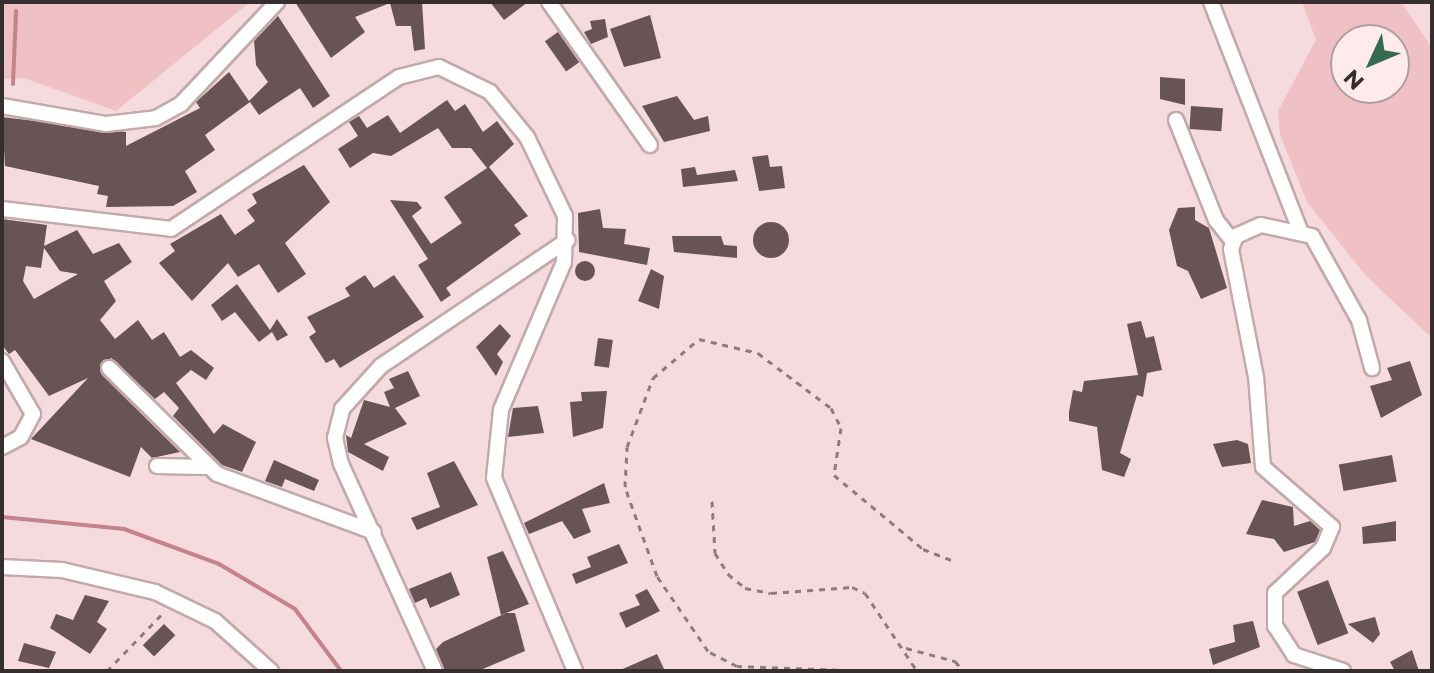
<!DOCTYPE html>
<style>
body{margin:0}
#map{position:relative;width:1434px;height:673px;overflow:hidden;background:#f5dbde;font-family:Montserrat,sans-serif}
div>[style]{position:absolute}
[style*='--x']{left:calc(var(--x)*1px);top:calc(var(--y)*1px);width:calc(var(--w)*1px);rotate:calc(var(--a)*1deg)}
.green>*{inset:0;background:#efc0c4}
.stream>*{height:4px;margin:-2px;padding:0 2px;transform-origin:2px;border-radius:2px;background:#c6828a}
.building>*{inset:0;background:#685355;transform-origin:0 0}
.round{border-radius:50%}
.path>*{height:3px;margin-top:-1.5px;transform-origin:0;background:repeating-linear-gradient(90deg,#8d7c7e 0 6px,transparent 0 12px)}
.roads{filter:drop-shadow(2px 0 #c2a9ab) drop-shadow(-2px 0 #c2a9ab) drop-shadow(0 2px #c2a9ab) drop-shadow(0 -2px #c2a9ab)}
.minor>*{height:14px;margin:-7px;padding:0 7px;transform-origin:7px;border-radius:7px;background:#fff}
span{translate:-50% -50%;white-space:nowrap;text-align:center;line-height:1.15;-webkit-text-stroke:8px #ffeaec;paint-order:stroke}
.frame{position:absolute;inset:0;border:4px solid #362d2e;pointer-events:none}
.north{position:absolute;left:1330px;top:24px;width:80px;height:80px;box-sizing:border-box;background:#ffeaec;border:2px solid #af9ea0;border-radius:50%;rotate:226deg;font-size:22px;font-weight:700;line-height:32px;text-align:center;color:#362d2e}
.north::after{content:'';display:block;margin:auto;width:28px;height:36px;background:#346b51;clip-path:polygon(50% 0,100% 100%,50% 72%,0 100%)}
</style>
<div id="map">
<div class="green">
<div style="clip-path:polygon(2px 2px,250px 2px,116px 111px,24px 78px,2px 79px)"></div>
<div style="clip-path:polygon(evenodd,1302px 2px,1401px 2px,1432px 48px,1432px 338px,1366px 276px,1307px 202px,1280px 135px,1278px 111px,1316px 40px,1302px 2px,1346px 40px,1394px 40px,1394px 88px,1346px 88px,1346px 40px)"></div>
</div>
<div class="stream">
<div style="--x:13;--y:84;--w:73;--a:-87.6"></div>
<div style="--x:2;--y:517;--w:123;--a:5.6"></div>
<div style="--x:124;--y:529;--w:101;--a:20.2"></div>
<div style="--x:219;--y:564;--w:88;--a:30.6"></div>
<div style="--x:295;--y:609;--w:77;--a:53.4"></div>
</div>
<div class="building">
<div style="clip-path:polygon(295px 2px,422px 2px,425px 49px,414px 51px,411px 26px,396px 26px,390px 3px,355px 17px,365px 32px,331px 58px)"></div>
<div style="clip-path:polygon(490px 2px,528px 2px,504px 20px)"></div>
<div style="clip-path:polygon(650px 15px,661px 58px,624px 67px,610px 29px)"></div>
<div style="clip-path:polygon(278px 16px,330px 96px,313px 108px,300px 88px,259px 115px,250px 102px,205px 135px,215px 150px,185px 171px,197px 192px,173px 206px,106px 207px,108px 196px,97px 194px,99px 186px,5px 166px,2px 117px,126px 132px,126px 146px,200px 108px,196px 102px,229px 72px,249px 101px,268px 82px,256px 65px,254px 41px)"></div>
<div style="clip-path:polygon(605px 19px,608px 37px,591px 44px,584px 32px,592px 29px,590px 21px)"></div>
<div style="left:558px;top:32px;width:37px;height:16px;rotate:55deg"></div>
<div style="clip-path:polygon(1160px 77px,1185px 79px,1185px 105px,1160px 99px)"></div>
<div style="clip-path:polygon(677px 96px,694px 120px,708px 116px,710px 131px,664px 142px,642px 106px)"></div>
<div style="clip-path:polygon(447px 100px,455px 111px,465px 104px,483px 132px,497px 121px,514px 144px,489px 167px,528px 216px,514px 225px,521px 234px,446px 288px,451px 295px,441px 302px,418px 265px,428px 259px,390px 200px,417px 202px,422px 208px,412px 216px,431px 244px,462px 223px,444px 197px,487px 168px,471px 148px,452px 148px,438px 128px,391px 156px,373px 153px,350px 168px,338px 149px,358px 136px,349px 122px,359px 116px,367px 128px,388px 115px,400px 133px)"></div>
<div style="left:1191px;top:106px;width:32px;height:23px;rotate:4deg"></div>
<div style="clip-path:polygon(768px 155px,770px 167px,782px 166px,785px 188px,759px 191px,752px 157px)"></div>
<div style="clip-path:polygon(304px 165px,330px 202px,285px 243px,306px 274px,278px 293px,259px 264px,238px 277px,228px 263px,192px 301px,159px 263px,175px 251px,170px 244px,221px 214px,235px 235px,255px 221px,247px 210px,257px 203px,252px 194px)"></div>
<div style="clip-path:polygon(695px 167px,697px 175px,735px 170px,738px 181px,683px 187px,681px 169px)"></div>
<div style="clip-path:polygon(1195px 207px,1195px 220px,1209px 228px,1227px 288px,1201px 299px,1188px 271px,1177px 266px,1169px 230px,1178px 208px)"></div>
<div style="clip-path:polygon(600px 209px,603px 228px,626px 229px,624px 244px,650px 248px,647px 265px,579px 252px,578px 213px)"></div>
<div style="clip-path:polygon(evenodd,2px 219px,47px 225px,44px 246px,77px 230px,93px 254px,119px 243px,132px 262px,104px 281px,116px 301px,100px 320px,115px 339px,138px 320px,152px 340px,164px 332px,180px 357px,191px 350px,214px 368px,206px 380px,191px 370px,176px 383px,214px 434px,223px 424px,256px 442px,242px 472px,222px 465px,173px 416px,179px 408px,164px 392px,155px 399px,111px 358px,100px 365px,102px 375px,180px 452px,152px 458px,141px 447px,130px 477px,31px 439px,88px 378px,49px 396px,15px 350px,9px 354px,2px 345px,2px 219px,44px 248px,60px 271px,78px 274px,34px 299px,23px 281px,26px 266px,41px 268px,44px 248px)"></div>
<div class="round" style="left:753px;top:222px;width:36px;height:36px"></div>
<div style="clip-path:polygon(672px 236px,721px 236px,724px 245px,737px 246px,737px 258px,674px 252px)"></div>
<div class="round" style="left:575px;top:261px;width:20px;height:20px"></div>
<div style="clip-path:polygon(651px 269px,664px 276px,659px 309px,638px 301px)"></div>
<div style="clip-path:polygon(365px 275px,374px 288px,394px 275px,424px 317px,340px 368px,334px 359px,326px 363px,309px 337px,316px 332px,307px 317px,350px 296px,345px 288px)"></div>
<div style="clip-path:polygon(237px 284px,270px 330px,277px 319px,288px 335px,277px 341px,272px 332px,259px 342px,235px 312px,222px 321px,211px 305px)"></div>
<div style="clip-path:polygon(1141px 321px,1146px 338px,1154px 336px,1162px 370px,1147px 373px,1143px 397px,1137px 395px,1120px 453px,1131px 459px,1124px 477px,1102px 470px,1097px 427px,1069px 421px,1069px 412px,1073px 390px,1082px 392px,1084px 381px,1138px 375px,1127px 324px)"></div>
<div style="clip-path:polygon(500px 324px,511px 336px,497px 354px,503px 362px,496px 376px,476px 347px)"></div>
<div style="left:598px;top:338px;width:15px;height:28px;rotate:8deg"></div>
<div style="clip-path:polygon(1410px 361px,1422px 395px,1381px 418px,1370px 386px,1392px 380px,1387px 368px)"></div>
<div style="clip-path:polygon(408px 371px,420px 396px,395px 408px,407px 424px,364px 444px,389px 457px,383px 471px,348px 452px,346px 435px,351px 438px,364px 400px,390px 407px,384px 392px,394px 388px,389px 379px)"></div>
<div style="clip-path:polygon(607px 391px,603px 428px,573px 437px,570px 402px,582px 401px,581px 392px)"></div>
<div style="clip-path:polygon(538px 406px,544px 433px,508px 437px,513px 408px)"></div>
<div style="clip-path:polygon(1237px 440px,1248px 444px,1251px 463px,1222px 467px,1213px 444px)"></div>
<div style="left:1392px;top:455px;width:27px;height:54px;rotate:80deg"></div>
<div style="clip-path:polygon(274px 460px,319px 480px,314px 491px,285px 479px,282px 487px,265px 481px)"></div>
<div style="clip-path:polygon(454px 461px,478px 505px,417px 530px,411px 518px,440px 507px,427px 473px)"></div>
<div style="clip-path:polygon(604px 483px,610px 503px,582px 509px,591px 532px,574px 539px,562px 521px,529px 534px,524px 523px)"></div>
<div style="clip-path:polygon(1262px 500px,1293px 507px,1294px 526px,1310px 521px,1320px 530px,1315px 542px,1284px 552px,1274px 539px,1246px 534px)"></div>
<div style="clip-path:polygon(1396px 521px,1396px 541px,1363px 544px,1362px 527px)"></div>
<div style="clip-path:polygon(619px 544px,628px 563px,576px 584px,572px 574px,591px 567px,587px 557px)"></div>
<div style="clip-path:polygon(503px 551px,529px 604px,501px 615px,487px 557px)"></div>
<div style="clip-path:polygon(451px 572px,460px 595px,430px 608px,426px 598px,415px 603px,409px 589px)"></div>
<div style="left:1328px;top:580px;width:57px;height:33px;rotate:69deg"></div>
<div style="clip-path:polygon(647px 589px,660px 611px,626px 628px,619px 613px,640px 605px,635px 595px)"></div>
<div style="clip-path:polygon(85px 595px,109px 601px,97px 622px,107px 629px,90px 654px,50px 628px,56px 614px,73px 620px)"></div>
<div style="clip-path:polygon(506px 613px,515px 613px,525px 651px,478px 671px,445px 671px,436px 649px,443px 642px)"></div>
<div style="clip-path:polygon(1375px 617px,1380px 634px,1373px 643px,1348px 624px)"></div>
<div style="clip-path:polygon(1253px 621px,1260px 647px,1213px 665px,1209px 649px,1235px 642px,1233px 625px)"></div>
<div style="left:164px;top:624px;width:16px;height:30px;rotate:45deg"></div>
<div style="clip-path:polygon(24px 643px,56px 652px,49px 668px,18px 661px)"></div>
<div style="clip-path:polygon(1412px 650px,1419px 671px,1395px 671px,1390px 662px)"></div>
<div style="clip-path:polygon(657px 654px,665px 671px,618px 671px)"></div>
</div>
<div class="path">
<div style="--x:712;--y:501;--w:52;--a:86.7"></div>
<div style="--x:715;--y:553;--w:25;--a:58"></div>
<div style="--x:728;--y:574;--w:22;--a:39"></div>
<div style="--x:745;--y:588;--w:26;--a:11"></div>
<div style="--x:771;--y:593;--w:81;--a:-4.2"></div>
<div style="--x:852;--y:587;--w:14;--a:25"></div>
<div style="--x:865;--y:593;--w:94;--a:56.3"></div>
<div style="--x:906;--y:648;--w:51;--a:14.9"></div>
<div style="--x:955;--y:661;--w:13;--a:51"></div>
<div style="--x:107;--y:671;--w:83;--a:-46"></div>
<div style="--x:874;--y:671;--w:137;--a:-177.9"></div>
<div style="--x:737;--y:666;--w:33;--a:-153"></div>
<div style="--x:708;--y:651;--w:91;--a:-124.2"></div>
<div style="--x:657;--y:576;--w:95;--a:-109.8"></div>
<div style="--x:625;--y:487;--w:40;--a:-87.1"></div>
<div style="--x:627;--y:447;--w:74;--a:-69.4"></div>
<div style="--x:653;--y:378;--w:60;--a:-40.3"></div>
<div style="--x:699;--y:339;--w:61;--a:13.3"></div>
<div style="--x:758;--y:353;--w:91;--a:37"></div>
<div style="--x:831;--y:408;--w:22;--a:63"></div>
<div style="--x:841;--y:428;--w:48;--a:98.5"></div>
<div style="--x:834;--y:475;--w:116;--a:39.7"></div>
<div style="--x:923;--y:549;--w:33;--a:21"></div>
</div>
<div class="roads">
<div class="minor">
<div style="--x:549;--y:2;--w:175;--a:54.8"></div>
<div style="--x:1211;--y:2;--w:245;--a:68.7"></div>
<div style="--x:2;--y:106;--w:106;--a:9.8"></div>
<div style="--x:106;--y:124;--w:50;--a:-6.8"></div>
<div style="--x:156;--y:118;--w:29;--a:-29"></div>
<div style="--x:181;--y:104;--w:140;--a:-46.7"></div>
<div style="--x:1176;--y:120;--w:108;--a:68.2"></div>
<div style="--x:1216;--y:220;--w:28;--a:52"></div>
<div style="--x:2;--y:209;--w:170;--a:6.7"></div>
<div style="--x:171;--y:229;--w:274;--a:-33.7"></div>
<div style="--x:399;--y:77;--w:41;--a:-14"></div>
<div style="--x:439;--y:67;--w:57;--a:26.1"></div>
<div style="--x:490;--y:92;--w:58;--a:50.6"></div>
<div style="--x:527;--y:137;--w:88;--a:64.3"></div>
<div style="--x:565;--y:216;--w:46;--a:91.2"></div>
<div style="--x:564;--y:262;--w:161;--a:113.1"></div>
<div style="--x:501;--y:410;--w:68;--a:95.9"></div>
<div style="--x:494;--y:478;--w:209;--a:67.2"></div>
<div style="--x:2;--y:361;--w:61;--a:59.7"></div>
<div style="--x:33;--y:414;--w:26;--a:118"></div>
<div style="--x:21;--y:437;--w:21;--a:152"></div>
<div style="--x:109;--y:368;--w:151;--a:44.5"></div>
<div style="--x:217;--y:474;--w:167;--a:20.3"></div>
<div style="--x:157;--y:466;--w:49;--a:1.2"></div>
<div style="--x:2;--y:567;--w:60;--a:2.9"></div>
<div style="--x:62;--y:570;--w:96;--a:13.3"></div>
<div style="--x:155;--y:592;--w:67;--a:25.8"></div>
<div style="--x:215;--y:621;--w:75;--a:41.8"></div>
<div style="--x:435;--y:671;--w:227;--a:-114.4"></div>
<div style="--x:341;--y:464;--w:27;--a:-103"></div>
<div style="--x:335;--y:438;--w:30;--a:-76"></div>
<div style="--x:342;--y:409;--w:58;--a:-47.8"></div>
<div style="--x:381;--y:366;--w:225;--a:-34"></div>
<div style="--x:1343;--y:671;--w:52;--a:-161.9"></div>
<div style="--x:1294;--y:655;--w:35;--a:-123"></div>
<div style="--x:1275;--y:626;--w:33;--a:-90"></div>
<div style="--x:1275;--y:593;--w:66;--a:-43.2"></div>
<div style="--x:1323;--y:548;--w:23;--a:-67"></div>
<div style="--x:1332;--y:527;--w:91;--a:-139"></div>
<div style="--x:1263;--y:467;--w:90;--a:-94.4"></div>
<div style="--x:1256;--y:377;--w:130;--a:-101.1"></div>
<div style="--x:1231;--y:249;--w:14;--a:-69"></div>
<div style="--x:1236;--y:236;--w:27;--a:-24"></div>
<div style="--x:1261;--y:225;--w:52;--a:12.2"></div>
<div style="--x:1312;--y:236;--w:96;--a:60.8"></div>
<div style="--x:1359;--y:320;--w:50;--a:74.8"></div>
</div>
</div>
<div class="frame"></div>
<div class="north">N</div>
</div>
